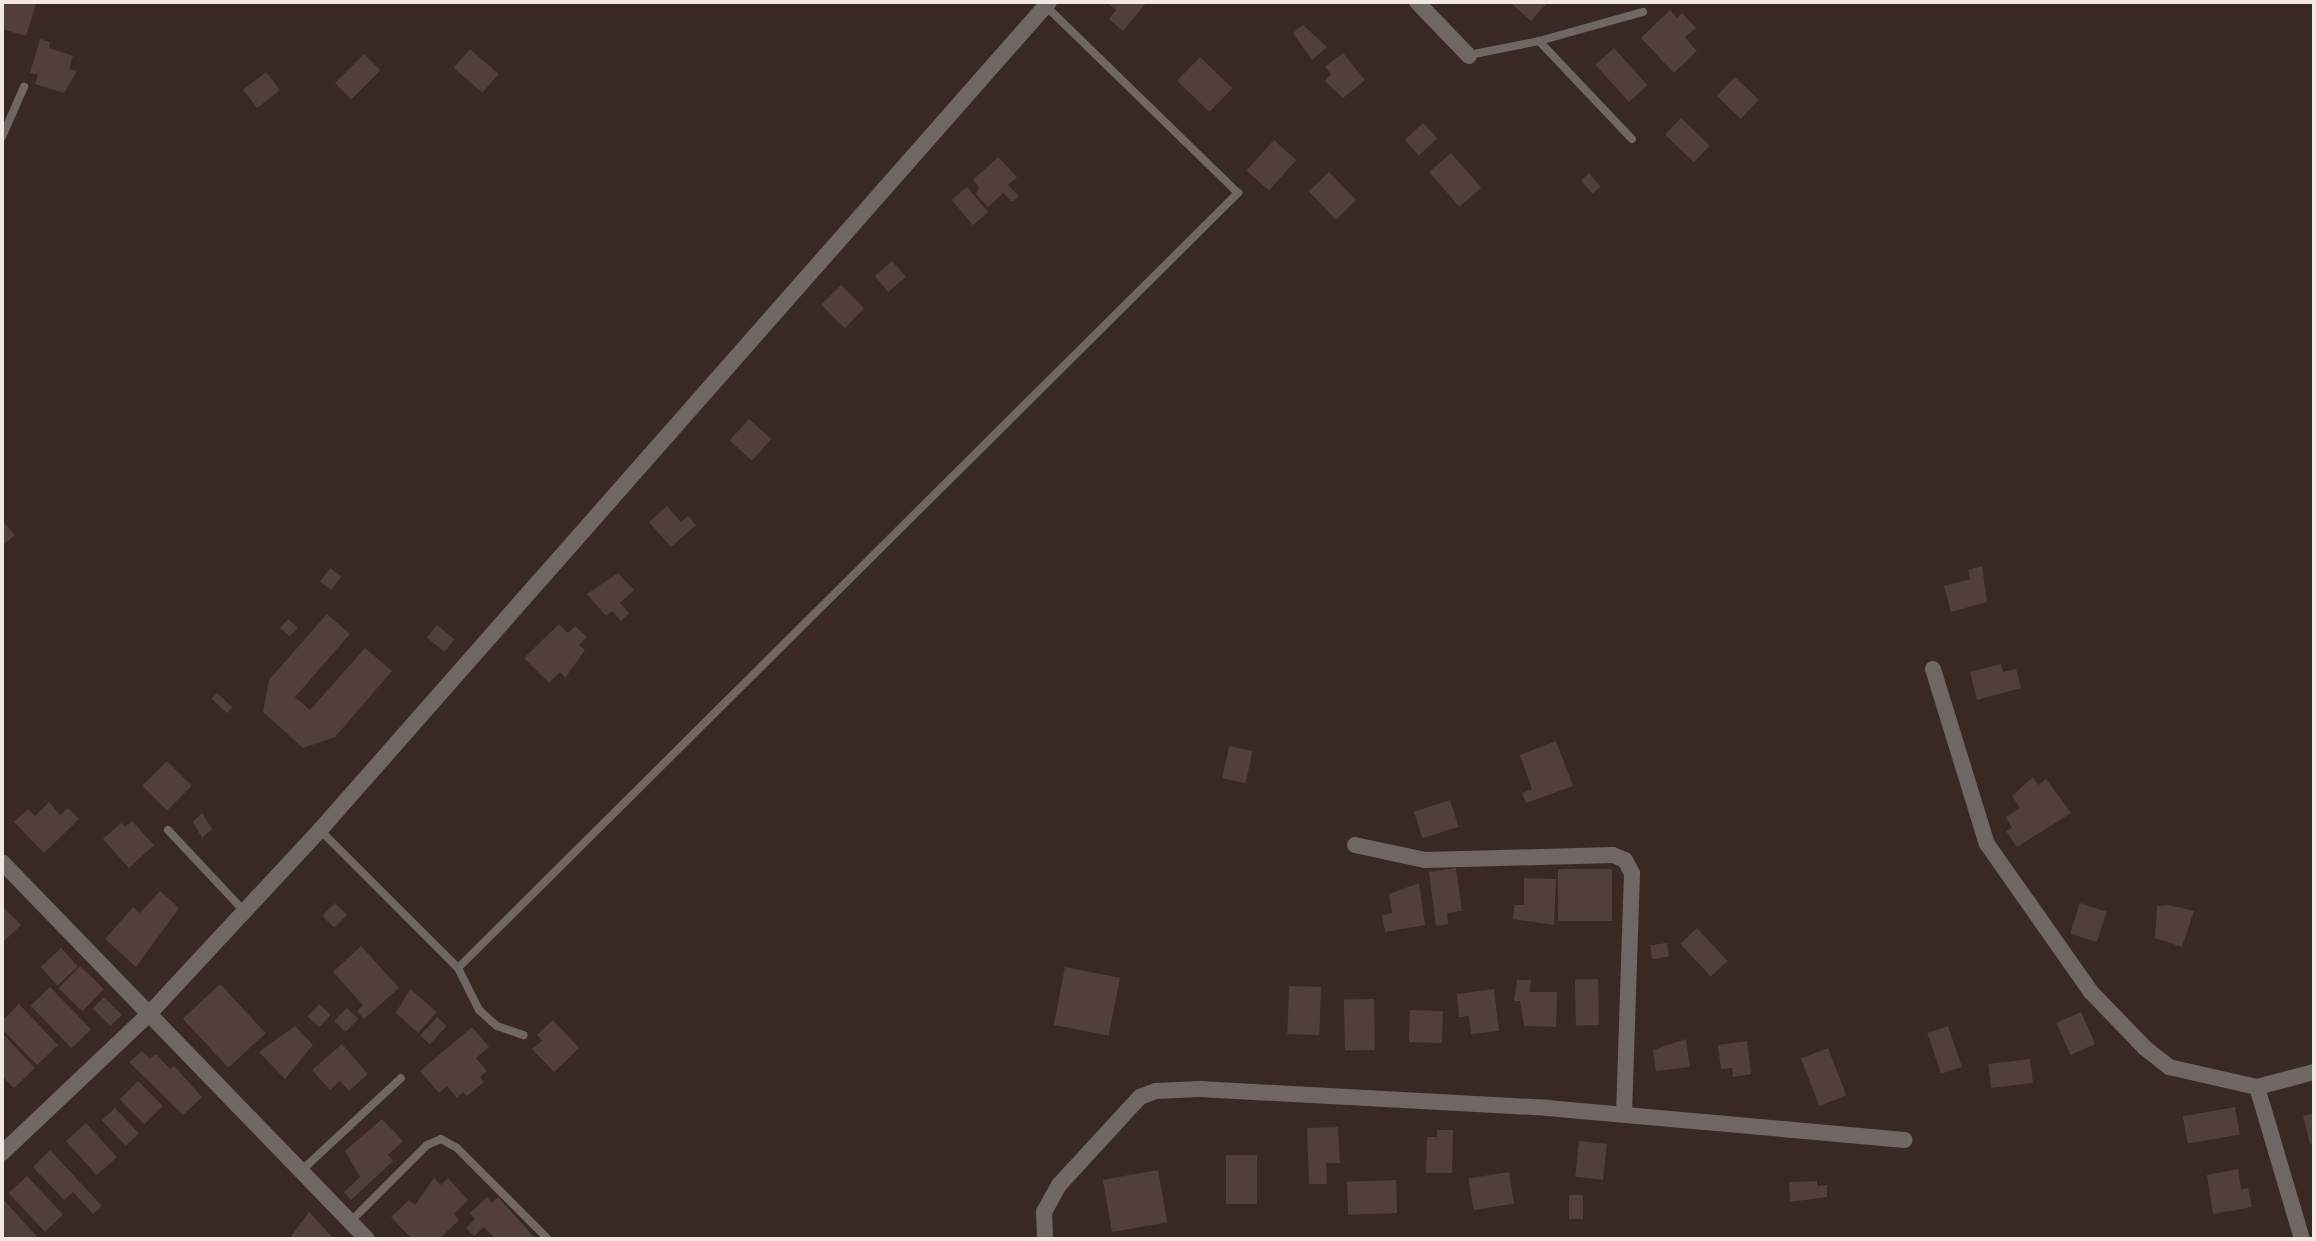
<!DOCTYPE html>
<style>
body{margin:0}
#map{position:relative;width:2316px;height:1241px;overflow:hidden;background:#3a2825;font-family:"Space Grotesk",sans-serif}
div>[style]{position:absolute}
[style*='--x']{left:calc(var(--x)*1px);top:calc(var(--y)*1px);width:calc(var(--w)*1px);rotate:calc(var(--a)*1deg)}
.building>*{inset:0;background:#523e3b;transform-origin:0 0}
.service>*{height:8px;margin:-4px;padding:0 4px;transform-origin:4px;border-radius:4px;background:#706664}
.minor>*{height:16px;margin:-8px;padding:0 8px;transform-origin:8px;border-radius:8px;background:#706664}
span{translate:-50% -50%;white-space:nowrap;text-align:center;line-height:1.15;-webkit-text-stroke:6px #1c1312;paint-order:stroke}
.frame{position:absolute;inset:0;border:4px solid #f3e7e4;pointer-events:none}
</style>
<div id="map">
<div class="building">
<div style="clip-path:polygon(2px 2px,36px 4px,26px 36px,2px 29px)"></div>
<div style="clip-path:polygon(1106px 2px,1147px 2px,1123px 31px,1109px 19px,1116px 10px)"></div>
<div style="clip-path:polygon(1510px 2px,1548px 2px,1531px 21px)"></div>
<div style="clip-path:polygon(1670px 10px,1677px 18px,1682px 13px,1696px 28px,1685px 37px,1697px 51px,1674px 73px,1641px 38px)"></div>
<div style="clip-path:polygon(1303px 25px,1327px 47px,1312px 60px,1293px 33px)"></div>
<div style="clip-path:polygon(40px 39px,50px 42px,49px 48px,73px 56px,69px 69px,77px 71px,64px 93px,35px 84px,38px 75px,30px 73px)"></div>
<div style="left:1614px;top:48px;width:50px;height:25px;rotate:48deg"></div>
<div style="left:470px;top:49px;width:38px;height:25px;rotate:41deg"></div>
<div style="clip-path:polygon(1343px 53px,1365px 80px,1343px 98px,1325px 81px,1331px 74px,1325px 67px)"></div>
<div style="left:364px;top:54px;width:23px;height:41px;rotate:45deg"></div>
<div style="left:1200px;top:57px;width:45px;height:33px;rotate:44deg"></div>
<div style="left:266px;top:72px;width:23px;height:29px;rotate:52deg"></div>
<div style="left:1735px;top:77px;width:33px;height:26px;rotate:44deg"></div>
<div style="left:1681px;top:118px;width:40px;height:23px;rotate:44deg"></div>
<div style="left:1423px;top:123px;width:21px;height:25px;rotate:47deg"></div>
<div style="left:1274px;top:140px;width:30px;height:41px;rotate:42deg"></div>
<div style="left:1451px;top:153px;width:46px;height:29px;rotate:49deg"></div>
<div style="clip-path:polygon(998px 157px,1017px 177px,1008px 185px,1019px 196px,1012px 202px,1003px 193px,988px 207px,976px 194px,979px 187px,973px 180px)"></div>
<div style="left:1329px;top:172px;width:39px;height:28px;rotate:46deg"></div>
<div style="left:1589px;top:173px;width:18px;height:11px;rotate:49deg"></div>
<div style="left:967px;top:187px;width:33px;height:20px;rotate:50deg"></div>
<div style="left:892px;top:261px;width:21px;height:23px;rotate:49deg"></div>
<div style="left:841px;top:285px;width:33px;height:28px;rotate:45deg"></div>
<div style="left:749px;top:419px;width:30px;height:29px;rotate:42deg"></div>
<div style="clip-path:polygon(667px 506px,681px 522px,688px 516px,696px 525px,671px 547px,649px 522px)"></div>
<div style="clip-path:polygon(2px 520px,15px 535px,2px 546px)"></div>
<div style="clip-path:polygon(1982px 566px,1987px 602px,1951px 612px,1944px 586px,1970px 579px,1968px 570px)"></div>
<div style="left:330px;top:568px;width:14px;height:17px;rotate:36deg"></div>
<div style="clip-path:polygon(618px 573px,634px 590px,620px 603px,629px 613px,621px 621px,612px 611px,606px 616px,587px 594px)"></div>
<div style="clip-path:polygon(327px 614px,350px 634px,295px 697px,310px 710px,365px 648px,392px 671px,335px 737px,303px 748px,263px 712px,269px 680px)"></div>
<div style="left:288px;top:619px;width:13px;height:12px;rotate:42deg"></div>
<div style="clip-path:polygon(559px 624px,568px 633px,575px 626px,587px 637px,579px 645px,585px 650px,565px 678px,560px 672px,549px 683px,524px 658px)"></div>
<div style="left:437px;top:625px;width:23px;height:16px;rotate:40deg"></div>
<div style="clip-path:polygon(2001px 664px,2003px 672px,2016px 669px,2021px 688px,1977px 700px,1970px 672px)"></div>
<div style="left:217px;top:693px;width:21px;height:8px;rotate:43deg"></div>
<div style="clip-path:polygon(1556px 741px,1573px 786px,1526px 803px,1522px 793px,1532px 789px,1520px 755px)"></div>
<div style="left:1229px;top:746px;width:24px;height:33px;rotate:12deg"></div>
<div style="left:167px;top:761px;width:35px;height:35px;rotate:45deg"></div>
<div style="clip-path:polygon(2033px 777px,2038px 785px,2046px 779px,2071px 813px,2017px 847px,2006px 831px,2012px 828px,2006px 817px,2020px 808px,2012px 796px)"></div>
<div style="left:1450px;top:800px;width:28px;height:38px;rotate:72deg"></div>
<div style="clip-path:polygon(49px 802px,60px 815px,68px 808px,79px 819px,44px 853px,14px 822px,28px 809px,35px 816px)"></div>
<div style="clip-path:polygon(202px 813px,212px 829px,202px 838px,193px 822px)"></div>
<div style="clip-path:polygon(132px 821px,154px 845px,129px 868px,103px 839px,121px 823px,125px 827px)"></div>
<div style="clip-path:polygon(1456px 868px,1462px 911px,1447px 913px,1448px 924px,1436px 926px,1429px 872px)"></div>
<div style="left:1558px;top:869px;width:54px;height:52px"></div>
<div style="clip-path:polygon(1524px 878px,1556px 879px,1554px 925px,1513px 919px,1514px 905px,1524px 905px)"></div>
<div style="clip-path:polygon(1419px 883px,1425px 925px,1385px 932px,1382px 915px,1392px 913px,1389px 894px)"></div>
<div style="clip-path:polygon(160px 891px,179px 908px,136px 967px,105px 939px,133px 907px,140px 913px)"></div>
<div style="left:335px;top:903px;width:17px;height:18px;rotate:45deg"></div>
<div style="left:2080px;top:903px;width:28px;height:32px;rotate:18deg"></div>
<div style="clip-path:polygon(2169px 905px,2194px 911px,2182px 947px,2155px 938px,2157px 906px)"></div>
<div style="clip-path:polygon(2px 906px,21px 925px,2px 943px)"></div>
<div style="left:1697px;top:928px;width:45px;height:23px;rotate:47deg"></div>
<div style="left:1667px;top:943px;width:14px;height:17px;rotate:82deg"></div>
<div style="clip-path:polygon(361px 946px,399px 988px,364px 1019px,357px 1011px,363px 1005px,333px 972px)"></div>
<div style="left:61px;top:948px;width:25px;height:28px;rotate:47deg"></div>
<div style="left:80px;top:966px;width:33px;height:31px;rotate:44deg"></div>
<div style="left:1065px;top:967px;width:56px;height:59px;rotate:11deg"></div>
<div style="left:1598px;top:979px;width:46px;height:23px;rotate:89deg"></div>
<div style="clip-path:polygon(1517px 980px,1531px 980px,1530px 992px,1557px 992px,1556px 1027px,1524px 1026px,1520px 1001px,1514px 1001px)"></div>
<div style="left:220px;top:984px;width:67px;height:51px;rotate:47deg"></div>
<div style="left:1289px;top:986px;width:32px;height:48px;rotate:2deg"></div>
<div style="left:50px;top:987px;width:59px;height:27px;rotate:46deg"></div>
<div style="clip-path:polygon(410px 989px,437px 1012px,418px 1033px,396px 1013px)"></div>
<div style="clip-path:polygon(1494px 989px,1499px 1031px,1471px 1034px,1469px 1016px,1459px 1017px,1457px 994px)"></div>
<div style="left:104px;top:997px;width:25px;height:16px;rotate:45deg"></div>
<div style="left:1374px;top:999px;width:51px;height:30px;rotate:89deg"></div>
<div style="clip-path:polygon(19px 1004px,58px 1045px,37px 1065px,2px 1029px,2px 1021px)"></div>
<div style="left:319px;top:1004px;width:16px;height:17px;rotate:43deg"></div>
<div style="left:347px;top:1008px;width:16px;height:18px;rotate:45deg"></div>
<div style="left:1410px;top:1010px;width:33px;height:32px;rotate:2deg"></div>
<div style="left:2081px;top:1012px;width:35px;height:27px;rotate:66deg"></div>
<div style="left:437px;top:1017px;width:13px;height:25px;rotate:42deg"></div>
<div style="clip-path:polygon(553px 1020px,579px 1048px,554px 1072px,532px 1049px,542px 1041px,537px 1035px)"></div>
<div style="clip-path:polygon(295px 1026px,313px 1045px,285px 1079px,259px 1052px)"></div>
<div style="left:1948px;top:1026px;width:43px;height:22px;rotate:71deg"></div>
<div style="clip-path:polygon(472px 1027px,489px 1047px,476px 1058px,487px 1071px,480px 1077px,484px 1082px,467px 1096px,463px 1092px,457px 1098px,447px 1086px,439px 1093px,420px 1071px)"></div>
<div style="clip-path:polygon(2px 1033px,35px 1068px,14px 1088px,2px 1076px)"></div>
<div style="clip-path:polygon(1686px 1039px,1690px 1067px,1656px 1071px,1653px 1050px)"></div>
<div style="clip-path:polygon(1747px 1041px,1751px 1074px,1733px 1077px,1732px 1068px,1721px 1069px,1718px 1045px)"></div>
<div style="clip-path:polygon(342px 1044px,368px 1074px,349px 1091px,340px 1081px,330px 1090px,312px 1070px)"></div>
<div style="left:1828px;top:1048px;width:51px;height:29px;rotate:69deg"></div>
<div style="clip-path:polygon(142px 1051px,150px 1059px,156px 1054px,170px 1069px,174px 1066px,202px 1097px,183px 1115px,129px 1062px)"></div>
<div style="left:2030px;top:1059px;width:24px;height:42px;rotate:83deg"></div>
<div style="left:138px;top:1081px;width:35px;height:26px;rotate:45deg"></div>
<div style="left:2235px;top:1107px;width:28px;height:53px;rotate:80deg"></div>
<div style="left:115px;top:1108px;width:35px;height:18px;rotate:47deg"></div>
<div style="clip-path:polygon(2314px 1113px,2314px 1143px,2310px 1144px,2303px 1116px)"></div>
<div style="clip-path:polygon(382px 1119px,403px 1141px,388px 1155px,393px 1161px,351px 1200px,344px 1192px,360px 1177px,345px 1151px)"></div>
<div style="left:86px;top:1123px;width:46px;height:27px;rotate:48deg"></div>
<div style="clip-path:polygon(1338px 1127px,1340px 1163px,1326px 1163px,1327px 1184px,1309px 1184px,1307px 1128px)"></div>
<div style="clip-path:polygon(1437px 1130px,1453px 1130px,1452px 1173px,1426px 1173px,1427px 1137px,1437px 1137px)"></div>
<div style="left:1579px;top:1141px;width:28px;height:36px;rotate:6deg"></div>
<div style="clip-path:polygon(50px 1150px,102px 1206px,93px 1214px,73px 1192px,64px 1200px,33px 1167px)"></div>
<div style="left:1226px;top:1155px;width:31px;height:49px"></div>
<div style="clip-path:polygon(2238px 1169px,2241px 1189px,2248px 1188px,2252px 1207px,2213px 1214px,2207px 1175px)"></div>
<div style="left:1158px;top:1170px;width:53px;height:56px;rotate:80deg"></div>
<div style="left:1509px;top:1172px;width:32px;height:41px;rotate:81deg"></div>
<div style="left:27px;top:1176px;width:53px;height:25px;rotate:47deg"></div>
<div style="clip-path:polygon(434px 1178px,441px 1185px,448px 1178px,468px 1200px,454px 1214px,459px 1220px,439px 1239px,412px 1239px,391px 1217px,409px 1200px,415px 1205px)"></div>
<div style="left:1396px;top:1180px;width:33px;height:49px;rotate:88deg"></div>
<div style="clip-path:polygon(1817px 1181px,1817px 1186px,1827px 1185px,1827px 1197px,1790px 1202px,1789px 1182px)"></div>
<div style="left:1569px;top:1195px;width:14px;height:24px"></div>
<div style="clip-path:polygon(487px 1197px,492px 1203px,498px 1197px,536px 1239px,495px 1239px,484px 1227px,474px 1236px,466px 1228px,475px 1219px,470px 1213px)"></div>
<div style="clip-path:polygon(2px 1198px,39px 1239px,2px 1239px)"></div>
<div style="clip-path:polygon(309px 1212px,334px 1239px,289px 1239px)"></div>
</div>
<div class="service">
<div style="--x:1539;--y:41;--w:108;--a:-15.6"></div>
<div style="--x:1469;--y:55;--w:71;--a:-11.3"></div>
<div style="--x:1539;--y:41;--w:135;--a:46.5"></div>
<div style="--x:2;--y:137;--w:55;--a:-66.3"></div>
<div style="--x:168;--y:830;--w:111;--a:46.8"></div>
<div style="--x:320;--y:830;--w:195;--a:45"></div>
<div style="--x:458;--y:968;--w:47;--a:63.4"></div>
<div style="--x:479;--y:1010;--w:24;--a:42"></div>
<div style="--x:497;--y:1026;--w:28;--a:19"></div>
<div style="--x:458;--y:968;--w:1100;--a:-44.82"></div>
<div style="--x:1238;--y:193;--w:268;--a:-135.8"></div>
<div style="--x:302;--y:1170;--w:135;--a:-42.9"></div>
<div style="--x:351;--y:1221;--w:107;--a:-45"></div>
<div style="--x:427;--y:1145;--w:15;--a:-23"></div>
<div style="--x:441;--y:1139;--w:18;--a:29"></div>
<div style="--x:457;--y:1148;--w:129;--a:45"></div>
</div>
<div class="minor">
<div style="--x:1417;--y:2;--w:75;--a:46.1"></div>
<div style="--x:1933;--y:669;--w:183;--a:72.9"></div>
<div style="--x:1987;--y:844;--w:181;--a:54.9"></div>
<div style="--x:2091;--y:992;--w:78;--a:46"></div>
<div style="--x:2145;--y:1048;--w:31;--a:38"></div>
<div style="--x:2169;--y:1067;--w:90;--a:12.8"></div>
<div style="--x:2257;--y:1087;--w:59;--a:-14.7"></div>
<div style="--x:1355;--y:845;--w:72;--a:12.1"></div>
<div style="--x:1425;--y:860;--w:188;--a:-1.5"></div>
<div style="--x:1613;--y:855;--w:13;--a:23"></div>
<div style="--x:1625;--y:860;--w:15;--a:62"></div>
<div style="--x:1632;--y:873;--w:242;--a:91.9"></div>
<div style="--x:2;--y:862;--w:525;--a:45.93"></div>
<div style="--x:2257;--y:1087;--w:159;--a:73.5"></div>
<div style="--x:2;--y:1153;--w:202;--a:-43.4"></div>
<div style="--x:149;--y:1014;--w:251;--a:-47.1"></div>
<div style="--x:320;--y:830;--w:1103;--a:-48.64"></div>
<div style="--x:1045;--y:1239;--w:27;--a:-92"></div>
<div style="--x:1044;--y:1212;--w:31;--a:-61"></div>
<div style="--x:1059;--y:1185;--w:120;--a:-47.4"></div>
<div style="--x:1140;--y:1097;--w:17;--a:-21"></div>
<div style="--x:1156;--y:1091;--w:44;--a:-2.6"></div>
<div style="--x:1200;--y:1089;--w:348;--a:3.1"></div>
<div style="--x:1547;--y:1108;--w:359;--a:5.1"></div>
</div>
<div class="frame"></div>
</div>
